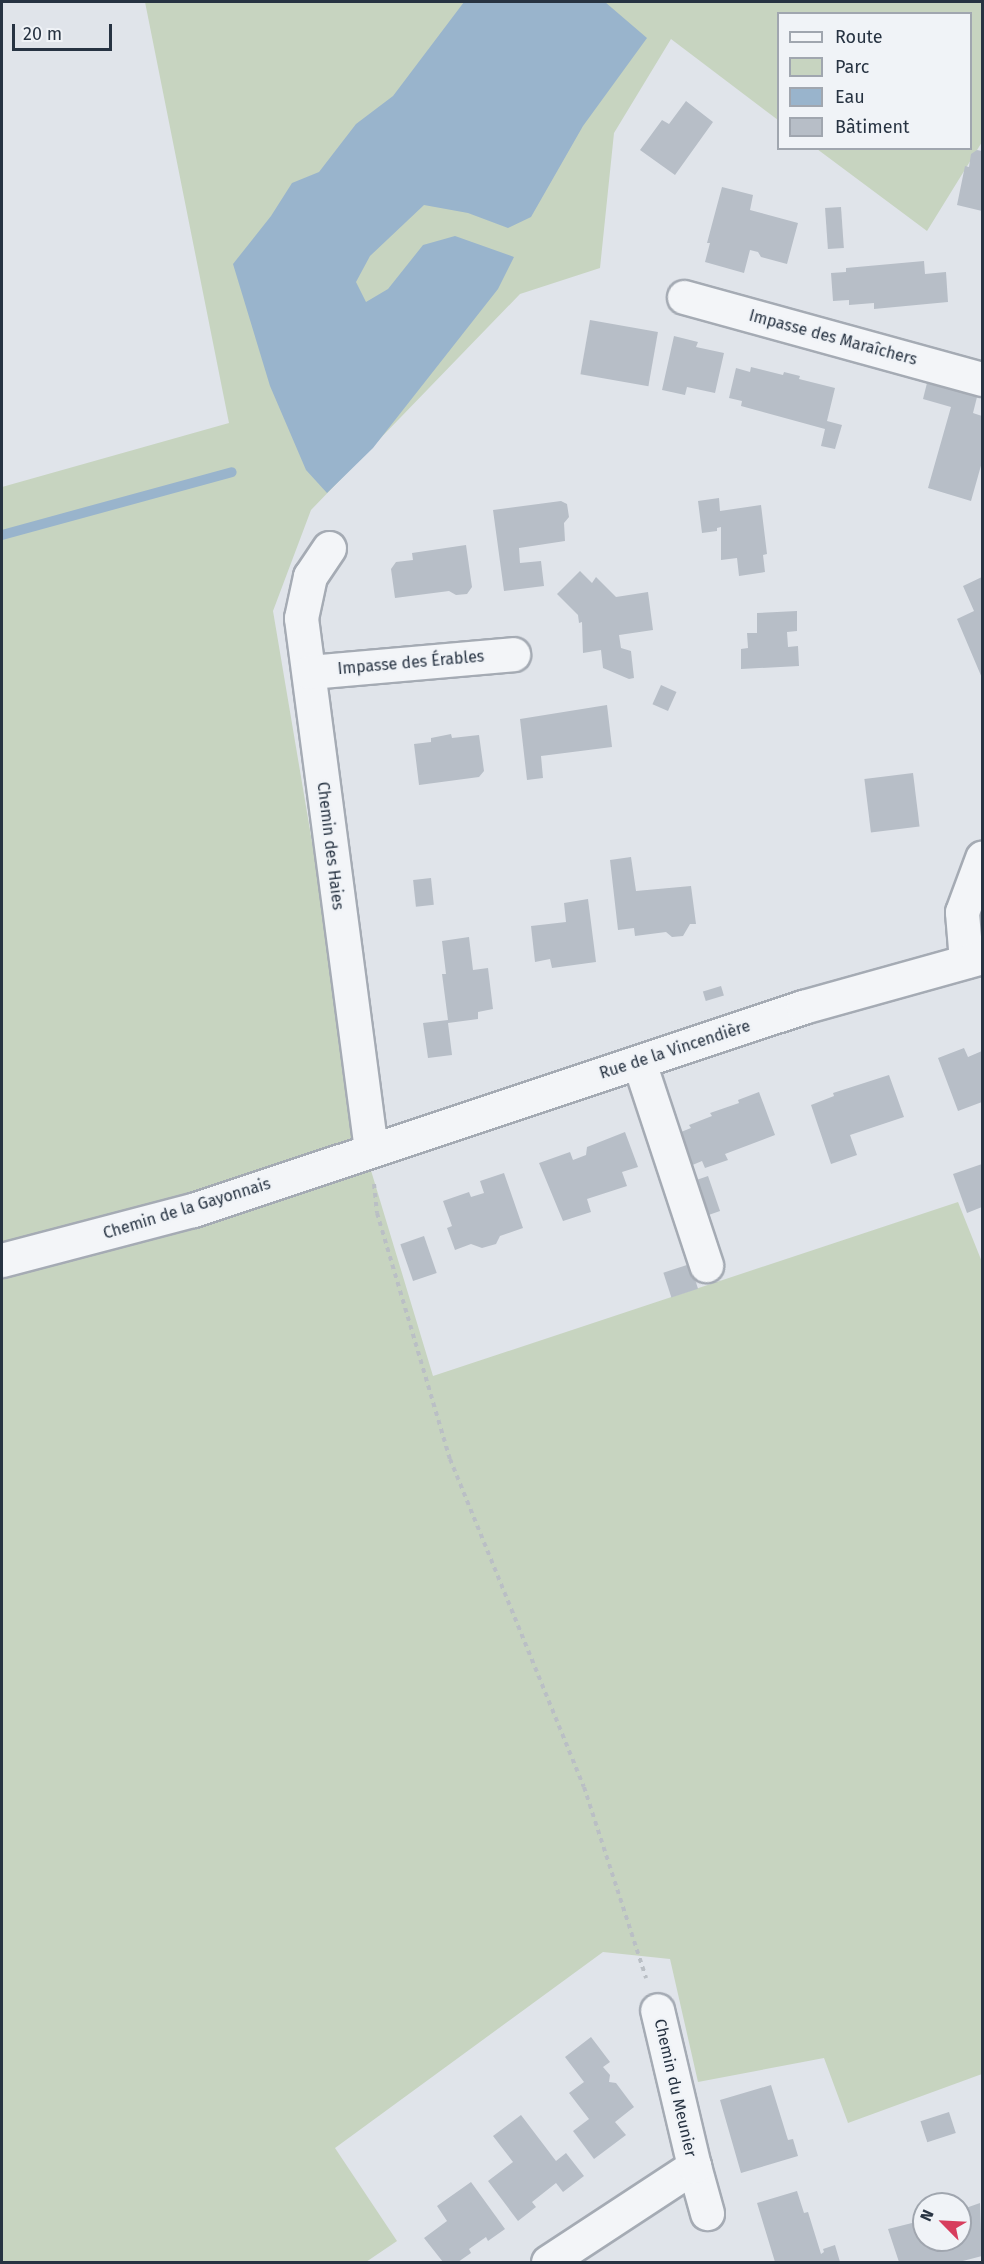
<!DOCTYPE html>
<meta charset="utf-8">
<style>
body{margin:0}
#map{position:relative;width:984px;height:2264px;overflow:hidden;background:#e0e4ea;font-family:"Fira Sans",sans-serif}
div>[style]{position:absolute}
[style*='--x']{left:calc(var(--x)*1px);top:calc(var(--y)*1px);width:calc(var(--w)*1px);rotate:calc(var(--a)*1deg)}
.green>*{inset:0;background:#c7d4c0}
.water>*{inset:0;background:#99b4cc}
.stream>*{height:10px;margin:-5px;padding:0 5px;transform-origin:5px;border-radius:5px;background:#99b4cc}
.building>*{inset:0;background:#b7bec7;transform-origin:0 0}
.path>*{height:4px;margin-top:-2px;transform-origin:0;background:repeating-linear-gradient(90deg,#babfc5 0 4.5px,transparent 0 9px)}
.roads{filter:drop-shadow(2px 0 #a5abb4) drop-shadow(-2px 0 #a5abb4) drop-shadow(0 2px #a5abb4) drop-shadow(0 -2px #a5abb4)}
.minor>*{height:33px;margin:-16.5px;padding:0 16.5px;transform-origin:16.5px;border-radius:16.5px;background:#f3f5f8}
span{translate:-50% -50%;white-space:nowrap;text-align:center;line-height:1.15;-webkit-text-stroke:4.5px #f0f3f7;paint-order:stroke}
.street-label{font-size:16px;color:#273342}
.frame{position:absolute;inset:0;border:3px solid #273342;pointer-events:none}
.legend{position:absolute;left:777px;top:12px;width:195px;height:138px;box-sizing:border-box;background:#f0f3f7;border:2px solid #a0a6af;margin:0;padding:8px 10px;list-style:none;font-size:18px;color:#273342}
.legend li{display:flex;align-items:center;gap:12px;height:30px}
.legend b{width:30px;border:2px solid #a0a6af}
.north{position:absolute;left:912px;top:2192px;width:60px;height:60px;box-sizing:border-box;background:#f0f3f7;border:2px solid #a0a6af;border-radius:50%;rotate:294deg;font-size:16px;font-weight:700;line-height:24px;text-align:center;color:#273342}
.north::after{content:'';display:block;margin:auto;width:21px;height:27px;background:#d73d5d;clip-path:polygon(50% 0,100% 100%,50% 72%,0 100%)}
.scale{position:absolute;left:12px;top:24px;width:100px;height:27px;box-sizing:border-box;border:3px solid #273342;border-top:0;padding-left:8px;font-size:18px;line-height:21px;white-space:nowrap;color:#273342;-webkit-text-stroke:4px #f0f3f7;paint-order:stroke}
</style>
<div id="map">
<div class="green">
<div style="clip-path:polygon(145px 2px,982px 2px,982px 142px,927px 231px,817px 149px,970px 148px,970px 14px,778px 14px,778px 120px,671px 39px,614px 133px,600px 268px,520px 294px,311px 510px,273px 611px,363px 1144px,433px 1376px,958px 1202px,982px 1262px,982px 2074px,848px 2123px,824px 2058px,698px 2082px,670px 1959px,603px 1952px,335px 2148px,397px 2241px,366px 2262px,2px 2262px,2px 487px,229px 423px)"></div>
</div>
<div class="water">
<div style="clip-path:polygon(464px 2px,605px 2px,647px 38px,583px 126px,531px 217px,508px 228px,468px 213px,424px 205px,370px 256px,356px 282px,366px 302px,388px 289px,423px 245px,455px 236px,514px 257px,498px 289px,373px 448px,327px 493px,306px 470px,270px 386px,233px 264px,271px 216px,292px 183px,319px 172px,356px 124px,393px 96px)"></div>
</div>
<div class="stream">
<div style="--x:2;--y:535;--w:238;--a:-15.3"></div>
</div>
<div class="building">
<div style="clip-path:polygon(686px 101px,713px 122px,675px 175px,640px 150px,662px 120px,669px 124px)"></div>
<div style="clip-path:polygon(977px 150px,982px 151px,982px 211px,957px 205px,965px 166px,969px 167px,971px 154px)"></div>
<div style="clip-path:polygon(722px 187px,753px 195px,750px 210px,798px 223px,787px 264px,761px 257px,758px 252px,750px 250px,744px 273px,705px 262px,710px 243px,707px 243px)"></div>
<div style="left:841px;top:207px;width:41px;height:16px;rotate:86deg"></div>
<div style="clip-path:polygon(924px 261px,925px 274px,946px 272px,948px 302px,874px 309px,874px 303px,849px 305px,849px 300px,833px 301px,831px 273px,846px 272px,846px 268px)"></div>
<div style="left:590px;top:320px;width:69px;height:55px;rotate:10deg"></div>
<div style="clip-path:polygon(674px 336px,698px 342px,696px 347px,724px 353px,715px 393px,687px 387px,685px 395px,662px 390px)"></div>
<div style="clip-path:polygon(751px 367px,783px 375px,784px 372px,800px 376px,799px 379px,835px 388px,827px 421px,842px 425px,835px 449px,821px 446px,825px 429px,741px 406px,742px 401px,729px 398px,736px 368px,750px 372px)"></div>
<div style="clip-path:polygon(928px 379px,978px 393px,973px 413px,982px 416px,982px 462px,971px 501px,928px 488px,951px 407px,923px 399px)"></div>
<div style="clip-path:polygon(719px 498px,720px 511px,761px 505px,767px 554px,763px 555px,765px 572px,739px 576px,737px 558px,721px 560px,721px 527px,717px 528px,717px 531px,702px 533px,698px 501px)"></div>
<div style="clip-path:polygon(561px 501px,567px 504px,569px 517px,564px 523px,565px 541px,519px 548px,520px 563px,541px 561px,544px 586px,504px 591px,493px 510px)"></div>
<div style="clip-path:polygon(466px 545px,472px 587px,467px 594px,456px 595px,449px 591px,395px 598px,391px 569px,396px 562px,413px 560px,412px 553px)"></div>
<div style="clip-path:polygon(580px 571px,592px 583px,596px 577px,616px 597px,648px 592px,653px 630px,619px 635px,621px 648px,631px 651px,634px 678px,629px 679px,603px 668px,601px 650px,583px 653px,582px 622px,579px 623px,578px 615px,557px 594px)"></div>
<div style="clip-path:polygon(982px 577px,982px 678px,957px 619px,974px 611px,963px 586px)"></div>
<div style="clip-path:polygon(797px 611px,797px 631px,787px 632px,788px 647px,798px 646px,799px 666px,741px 669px,741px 649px,748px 648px,747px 633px,757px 633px,757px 613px)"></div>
<div style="left:661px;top:685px;width:17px;height:21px;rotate:24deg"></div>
<div style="clip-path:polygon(607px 705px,612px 747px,541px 756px,543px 778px,527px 780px,520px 719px)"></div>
<div style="clip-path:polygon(451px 734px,452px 738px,479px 735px,484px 771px,479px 777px,419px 785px,414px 744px,431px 742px,431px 738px)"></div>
<div style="left:913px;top:773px;width:54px;height:49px;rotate:83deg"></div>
<div style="clip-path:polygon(631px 857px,636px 891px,691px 886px,696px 924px,690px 924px,683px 936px,672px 937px,666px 932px,635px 936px,634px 928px,618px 930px,610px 860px)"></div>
<div style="left:431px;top:878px;width:27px;height:18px;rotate:84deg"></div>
<div style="clip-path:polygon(588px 899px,596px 962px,552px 968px,550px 959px,535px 962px,531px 926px,566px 922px,564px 903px)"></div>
<div style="clip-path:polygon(469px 937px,473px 970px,488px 968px,493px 1009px,478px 1012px,478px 1019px,448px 1023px,452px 1055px,428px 1058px,423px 1023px,448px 1020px,442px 974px,446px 974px,442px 941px)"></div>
<div style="left:721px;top:986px;width:10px;height:19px;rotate:73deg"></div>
<div style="clip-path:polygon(964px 1048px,968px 1057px,982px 1051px,982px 1102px,958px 1111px,938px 1058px)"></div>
<div style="clip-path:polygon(889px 1075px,904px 1117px,850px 1135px,857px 1155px,831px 1164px,811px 1105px,834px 1096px,833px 1093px)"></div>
<div style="clip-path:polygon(759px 1092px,775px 1135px,725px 1154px,728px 1160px,705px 1168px,702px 1161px,683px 1169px,671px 1136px,691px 1128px,689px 1125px,712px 1116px,710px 1113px,739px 1103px,738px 1100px)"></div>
<div style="clip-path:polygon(625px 1132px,638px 1167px,622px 1172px,627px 1186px,587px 1199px,591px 1212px,563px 1221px,539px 1163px,570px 1152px,573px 1160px,586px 1155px,587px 1147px)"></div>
<div style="clip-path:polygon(982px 1164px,982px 1207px,967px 1213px,953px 1174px)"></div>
<div style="clip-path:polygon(504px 1173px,523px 1228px,500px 1236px,496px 1244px,482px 1248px,471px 1244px,455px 1250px,447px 1228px,452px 1226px,443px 1201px,469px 1192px,471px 1197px,484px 1193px,480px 1181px)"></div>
<div style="left:708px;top:1176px;width:37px;height:22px;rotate:71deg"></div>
<div style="left:424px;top:1236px;width:39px;height:25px;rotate:71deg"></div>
<div style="left:690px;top:1264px;width:26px;height:28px;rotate:72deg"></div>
<div style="clip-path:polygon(591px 2037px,610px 2062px,603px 2067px,610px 2075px,609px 2082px,616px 2083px,634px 2107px,615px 2122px,626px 2135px,594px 2159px,573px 2131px,589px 2119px,569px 2093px,584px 2082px,565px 2057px)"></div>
<div style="clip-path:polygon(771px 2085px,788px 2140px,793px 2139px,798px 2156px,741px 2173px,720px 2100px)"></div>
<div style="left:949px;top:2112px;width:22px;height:30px;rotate:72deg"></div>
<div style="clip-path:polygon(521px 2115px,556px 2161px,566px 2153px,584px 2176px,563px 2192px,556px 2183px,532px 2202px,536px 2207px,518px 2221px,488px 2181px,513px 2162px,493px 2136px)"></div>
<div style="clip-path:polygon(471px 2182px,505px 2229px,488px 2241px,486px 2237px,469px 2249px,471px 2253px,458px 2262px,443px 2262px,424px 2238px,447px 2221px,437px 2206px)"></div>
<div style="clip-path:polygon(797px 2191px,804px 2213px,808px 2212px,821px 2254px,824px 2252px,823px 2249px,835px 2245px,840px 2262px,775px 2262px,757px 2203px)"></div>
<div style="clip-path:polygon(980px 2203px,982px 2256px,959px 2262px,899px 2262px,888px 2229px,924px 2220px,924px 2240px,960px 2240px,960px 2210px)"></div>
</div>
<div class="path">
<div style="--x:374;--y:1184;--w:29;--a:84"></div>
<div style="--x:377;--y:1213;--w:257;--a:73.5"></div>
<div style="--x:450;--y:1459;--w:354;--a:67.8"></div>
<div style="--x:584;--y:1787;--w:201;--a:72"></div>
</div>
<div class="roads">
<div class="minor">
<div style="--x:684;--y:297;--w:309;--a:15.4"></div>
<div style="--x:329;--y:548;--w:34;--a:124"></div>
<div style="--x:310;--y:576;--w:43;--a:102.1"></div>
<div style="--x:301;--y:618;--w:537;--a:82.5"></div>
<div style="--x:309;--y:672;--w:205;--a:-5"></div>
<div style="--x:966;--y:961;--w:49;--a:-94.7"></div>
<div style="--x:962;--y:912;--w:58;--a:-69.7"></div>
<div style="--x:639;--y:1062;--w:214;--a:71.7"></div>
<div style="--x:2;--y:1260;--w:197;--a:-14.7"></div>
<div style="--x:193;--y:1210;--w:643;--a:-18.41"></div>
<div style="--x:803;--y:1007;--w:186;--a:-15.6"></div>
<div style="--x:694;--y:2166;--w:49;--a:74.5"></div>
<div style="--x:548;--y:2262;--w:175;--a:-33.3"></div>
<div style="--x:694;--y:2166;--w:160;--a:-103.3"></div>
</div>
</div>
<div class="street-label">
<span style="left:833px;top:338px;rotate:15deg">Impasse des Maraîchers</span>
<span style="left:411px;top:663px;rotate:-5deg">Impasse des Érables</span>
<span style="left:330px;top:846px;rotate:83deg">Chemin des Haies</span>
<span style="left:675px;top:1050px;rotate:-18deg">Rue de la Vincendière</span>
<span style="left:187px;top:1209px;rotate:-17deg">Chemin de la Gayonnais</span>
<span style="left:675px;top:2088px;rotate:77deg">Chemin du Meunier</span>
</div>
<div class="frame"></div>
<ul class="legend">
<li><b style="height:8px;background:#f3f5f8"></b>Route</li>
<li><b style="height:16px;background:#c7d4c0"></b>Parc</li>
<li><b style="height:16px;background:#99b4cc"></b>Eau</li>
<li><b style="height:16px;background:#b7bec7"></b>Bâtiment</li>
</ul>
<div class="north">N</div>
<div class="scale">20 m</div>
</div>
